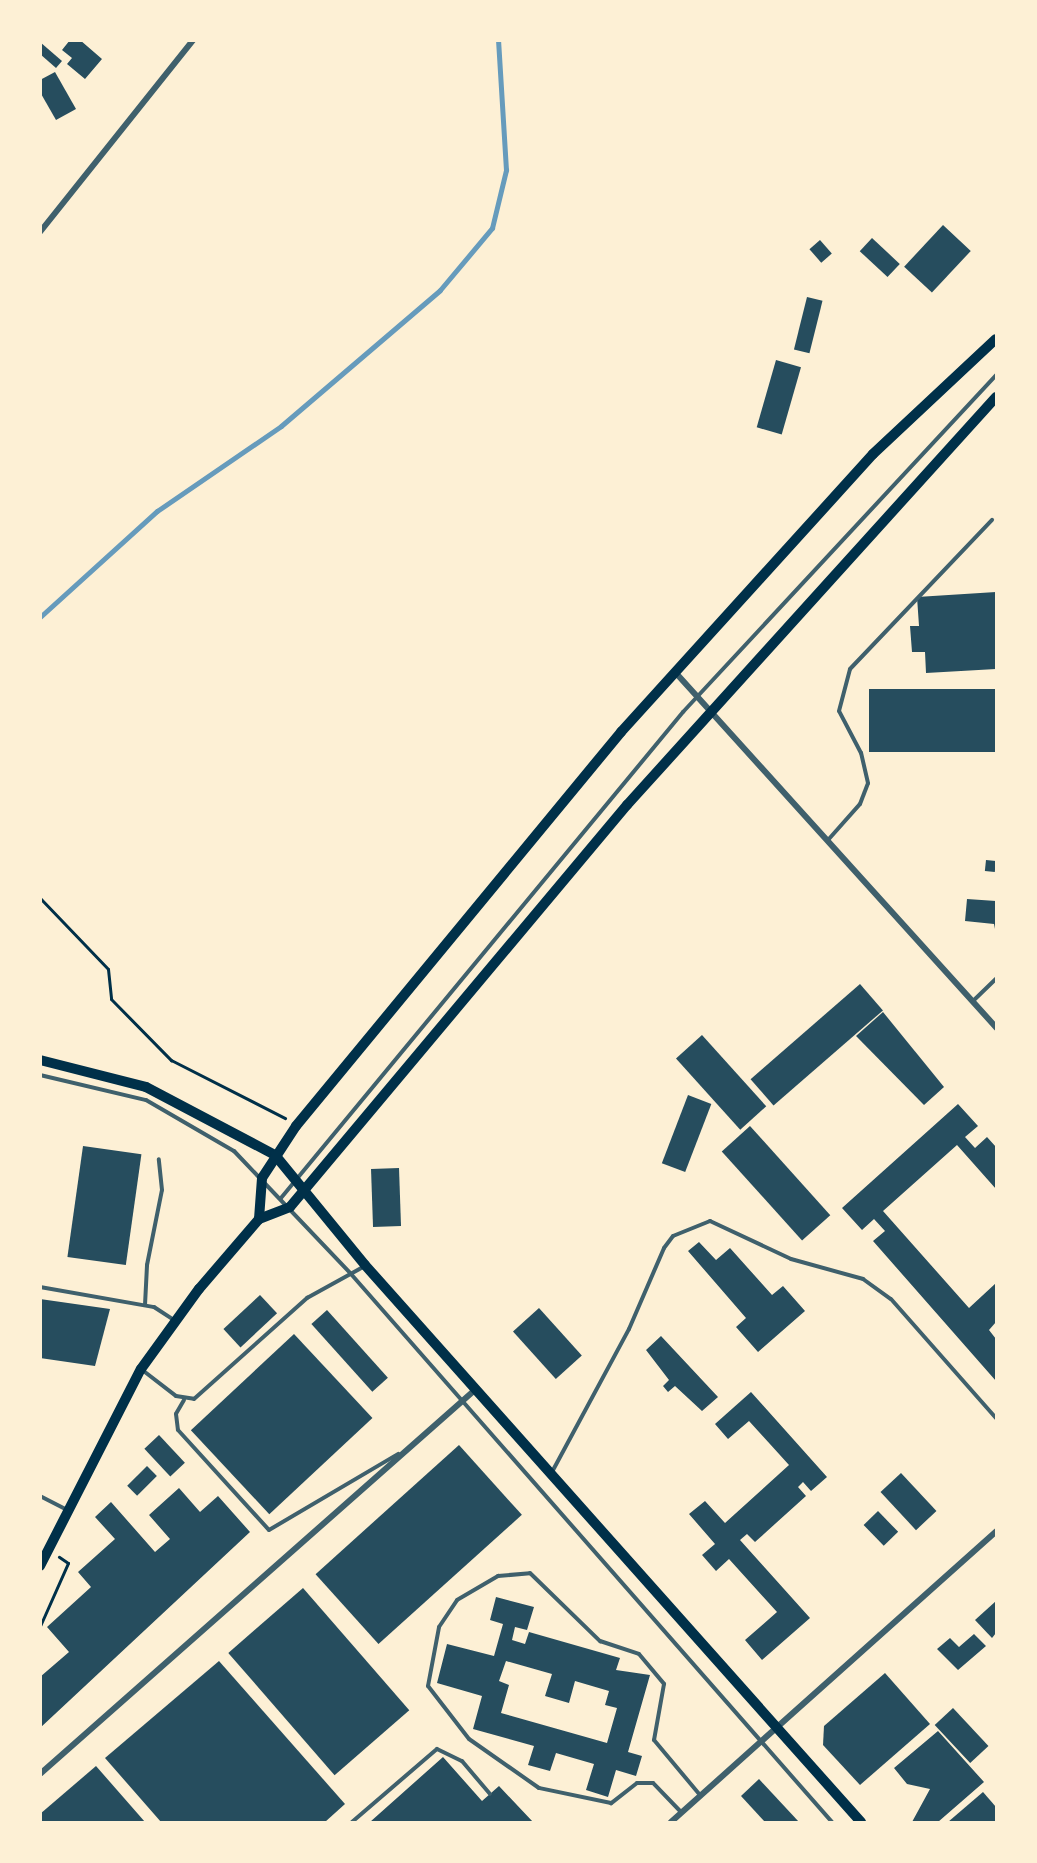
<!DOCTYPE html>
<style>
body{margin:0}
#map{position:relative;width:1037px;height:1863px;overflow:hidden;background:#fdf0d5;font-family:Ubuntu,sans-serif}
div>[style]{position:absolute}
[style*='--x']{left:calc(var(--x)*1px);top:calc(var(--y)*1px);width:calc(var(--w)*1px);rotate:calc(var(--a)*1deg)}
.stream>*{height:5px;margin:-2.5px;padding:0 2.5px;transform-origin:2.5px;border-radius:2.5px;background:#669bbc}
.building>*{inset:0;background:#264d5e;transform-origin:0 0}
.path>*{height:3px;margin:-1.5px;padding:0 1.5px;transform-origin:1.5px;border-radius:1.5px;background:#003049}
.service>*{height:4px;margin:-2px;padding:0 2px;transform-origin:2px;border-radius:2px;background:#3f606c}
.minor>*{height:6px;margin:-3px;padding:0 3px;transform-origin:3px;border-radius:3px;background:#3f606c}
.secondary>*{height:10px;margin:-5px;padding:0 5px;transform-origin:5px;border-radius:5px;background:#003049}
span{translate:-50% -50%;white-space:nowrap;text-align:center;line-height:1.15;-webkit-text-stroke:4.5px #fdf0d5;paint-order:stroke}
.frame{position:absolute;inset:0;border:42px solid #fdf0d5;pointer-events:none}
</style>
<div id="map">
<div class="stream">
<div style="--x:40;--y:617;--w:158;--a:-42.2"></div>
<div style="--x:157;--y:511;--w:150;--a:-34.4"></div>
<div style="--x:281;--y:426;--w:209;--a:-40.5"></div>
<div style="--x:440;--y:290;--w:81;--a:-50"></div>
<div style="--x:492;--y:228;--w:60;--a:-76.4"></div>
<div style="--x:506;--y:170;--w:130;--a:-93.5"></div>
</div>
<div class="building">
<div style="clip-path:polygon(70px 40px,80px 40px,102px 59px,85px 79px,67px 64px,72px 58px,62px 50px)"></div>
<div style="clip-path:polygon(40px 42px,62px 61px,56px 68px,40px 54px)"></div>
<div style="clip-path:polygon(55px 72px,76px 109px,56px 120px,40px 92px,40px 80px)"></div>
<div style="left:943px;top:225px;width:38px;height:57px;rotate:43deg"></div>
<div style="left:872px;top:238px;width:38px;height:18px;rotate:43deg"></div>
<div style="left:820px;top:240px;width:18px;height:14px;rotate:49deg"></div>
<div style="left:807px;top:297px;width:16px;height:54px;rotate:14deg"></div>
<div style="left:776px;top:360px;width:26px;height:70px;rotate:16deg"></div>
<div style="clip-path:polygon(996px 592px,996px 669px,926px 673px,925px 652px,912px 652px,910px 626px,919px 626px,917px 597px)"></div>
<div style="left:996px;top:689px;width:63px;height:127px;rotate:90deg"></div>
<div style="left:986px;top:860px;width:10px;height:11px;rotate:6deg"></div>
<div style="clip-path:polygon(967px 899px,996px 901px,996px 934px,994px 924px,965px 921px)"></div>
<div style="left:860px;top:984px;width:35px;height:145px;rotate:49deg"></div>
<div style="clip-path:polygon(883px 1012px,944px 1087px,924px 1105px,856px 1036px)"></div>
<div style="left:702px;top:1035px;width:96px;height:35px;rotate:48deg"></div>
<div style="left:688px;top:1095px;width:25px;height:73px;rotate:21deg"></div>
<div style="clip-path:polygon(958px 1104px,978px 1126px,965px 1137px,975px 1148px,987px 1137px,996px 1147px,996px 1189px,957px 1145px,883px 1211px,969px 1308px,996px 1283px,996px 1322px,989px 1330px,996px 1339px,996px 1381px,873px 1241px,885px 1231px,874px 1219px,862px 1230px,842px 1208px)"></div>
<div style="left:750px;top:1126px;width:120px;height:38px;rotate:48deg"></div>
<div style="left:83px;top:1146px;width:59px;height:112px;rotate:8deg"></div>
<div style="left:399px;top:1168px;width:58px;height:28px;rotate:88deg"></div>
<div style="clip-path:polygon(699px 1242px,716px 1260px,730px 1248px,772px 1295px,783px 1286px,805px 1311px,758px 1352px,736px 1327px,746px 1318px,688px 1251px)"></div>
<div style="left:260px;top:1295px;width:25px;height:50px;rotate:47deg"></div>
<div style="clip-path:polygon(40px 1299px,110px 1309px,95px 1366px,40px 1358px)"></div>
<div style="left:539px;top:1308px;width:64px;height:35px;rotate:48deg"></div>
<div style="left:327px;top:1310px;width:91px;height:21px;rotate:48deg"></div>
<div style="left:294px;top:1334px;width:115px;height:141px;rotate:47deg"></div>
<div style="clip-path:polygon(661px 1336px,718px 1397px,702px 1411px,675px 1386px,668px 1392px,663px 1386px,669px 1380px,646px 1350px)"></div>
<div style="clip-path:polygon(751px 1392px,827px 1477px,811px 1491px,803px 1482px,798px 1487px,806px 1496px,755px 1542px,747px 1534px,740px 1540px,810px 1618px,762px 1660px,745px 1640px,777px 1612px,729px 1559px,716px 1571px,702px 1555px,715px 1544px,689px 1514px,705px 1501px,725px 1523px,789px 1465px,749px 1421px,728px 1439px,715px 1424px)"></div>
<div style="left:159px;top:1435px;width:38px;height:20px;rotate:47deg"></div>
<div style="left:459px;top:1445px;width:94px;height:193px;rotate:48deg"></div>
<div style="left:147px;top:1466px;width:14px;height:28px;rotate:45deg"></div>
<div style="left:901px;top:1473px;width:52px;height:28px;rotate:47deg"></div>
<div style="clip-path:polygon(179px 1488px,200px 1512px,218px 1496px,250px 1532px,40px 1728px,40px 1677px,69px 1652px,47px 1627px,91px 1587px,78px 1572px,115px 1539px,95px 1517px,111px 1502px,155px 1552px,170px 1539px,149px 1515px)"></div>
<div style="left:878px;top:1511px;width:29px;height:20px;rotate:46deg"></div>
<div style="left:303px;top:1588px;width:162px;height:99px;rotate:49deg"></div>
<div style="clip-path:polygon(evenodd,496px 1597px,534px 1607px,527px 1630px,515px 1627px,512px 1640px,525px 1644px,529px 1632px,620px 1658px,616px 1670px,650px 1675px,628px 1752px,642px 1756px,636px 1776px,616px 1770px,608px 1797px,586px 1790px,594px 1764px,556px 1753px,550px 1771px,528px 1765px,534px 1746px,473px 1729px,482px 1696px,437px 1683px,447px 1644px,494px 1656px,503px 1624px,490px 1620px,496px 1597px,506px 1661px,552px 1674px,545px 1696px,569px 1703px,575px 1681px,609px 1691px,605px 1705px,617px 1708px,607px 1743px,501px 1713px,509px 1685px,499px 1681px,506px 1661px)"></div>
<div style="clip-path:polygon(996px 1601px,996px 1633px,992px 1638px,975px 1620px)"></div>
<div style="clip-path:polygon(974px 1634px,986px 1646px,958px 1670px,937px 1649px,950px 1638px,959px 1647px)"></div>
<div style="clip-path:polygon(219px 1661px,345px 1804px,325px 1822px,161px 1822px,105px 1758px)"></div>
<div style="clip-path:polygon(885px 1673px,930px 1724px,860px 1785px,823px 1745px,824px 1726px)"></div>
<div style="left:953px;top:1708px;width:52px;height:25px;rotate:47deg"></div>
<div style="clip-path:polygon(938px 1731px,984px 1782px,938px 1822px,912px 1822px,930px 1789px,907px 1784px,894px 1768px)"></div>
<div style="clip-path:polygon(443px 1757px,482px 1801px,499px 1786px,533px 1822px,370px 1822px)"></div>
<div style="clip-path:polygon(96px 1766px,145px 1822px,40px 1822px,40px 1814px)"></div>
<div style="clip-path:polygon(759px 1779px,799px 1822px,765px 1822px,741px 1796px)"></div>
<div style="clip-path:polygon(983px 1792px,996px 1807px,996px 1822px,948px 1822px)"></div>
</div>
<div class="path">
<div style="--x:40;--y:898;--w:98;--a:46.2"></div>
<div style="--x:108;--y:969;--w:30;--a:84"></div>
<div style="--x:111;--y:999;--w:86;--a:45.5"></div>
<div style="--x:171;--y:1060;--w:128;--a:27"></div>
<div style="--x:40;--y:1626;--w:69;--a:-66"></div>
<div style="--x:68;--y:1563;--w:11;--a:-146"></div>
</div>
<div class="service">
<div style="--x:828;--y:840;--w:48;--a:-48.4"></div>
<div style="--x:860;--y:804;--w:22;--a:-69"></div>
<div style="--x:868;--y:783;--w:31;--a:-103"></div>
<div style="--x:861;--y:753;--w:47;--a:-117.6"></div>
<div style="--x:839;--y:711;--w:43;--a:-75.3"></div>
<div style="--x:850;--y:669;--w:206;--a:-46.4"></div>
<div style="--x:973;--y:1001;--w:32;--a:-44"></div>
<div style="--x:40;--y:1075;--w:109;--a:13.3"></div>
<div style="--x:146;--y:1100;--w:102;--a:30.1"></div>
<div style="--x:234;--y:1151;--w:170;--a:46.4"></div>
<div style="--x:351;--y:1274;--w:729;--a:48.73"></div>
<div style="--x:281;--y:1198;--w:631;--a:-50.4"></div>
<div style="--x:683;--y:712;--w:460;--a:-47.1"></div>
<div style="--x:40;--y:1287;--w:116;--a:10"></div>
<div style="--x:154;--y:1307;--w:24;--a:33"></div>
<div style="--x:145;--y:1305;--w:40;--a:-87.1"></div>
<div style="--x:147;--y:1265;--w:76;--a:-78.7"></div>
<div style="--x:162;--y:1190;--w:31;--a:-96"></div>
<div style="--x:141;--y:1369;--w:44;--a:37.6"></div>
<div style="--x:176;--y:1396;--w:18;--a:9"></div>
<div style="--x:194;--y:1399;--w:152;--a:-41.8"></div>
<div style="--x:307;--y:1298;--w:66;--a:-28.9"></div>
<div style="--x:184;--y:1400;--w:16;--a:120"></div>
<div style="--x:176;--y:1414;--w:16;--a:83"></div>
<div style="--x:178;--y:1430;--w:135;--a:47.7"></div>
<div style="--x:269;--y:1530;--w:150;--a:-30.5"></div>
<div style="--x:552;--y:1472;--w:162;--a:-61.7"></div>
<div style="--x:629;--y:1329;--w:88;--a:-66.6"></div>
<div style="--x:664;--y:1248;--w:15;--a:-53"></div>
<div style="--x:673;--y:1236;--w:40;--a:-22"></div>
<div style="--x:710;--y:1221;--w:89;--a:25.1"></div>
<div style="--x:791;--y:1259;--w:75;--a:15.5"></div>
<div style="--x:863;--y:1279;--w:34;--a:36"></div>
<div style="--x:891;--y:1299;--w:159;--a:48.6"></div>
<div style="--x:40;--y:1496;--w:29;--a:27"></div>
<div style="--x:681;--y:1812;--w:40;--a:-134"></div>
<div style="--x:653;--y:1783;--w:16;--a:180"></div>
<div style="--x:637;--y:1783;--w:33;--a:142"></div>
<div style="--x:611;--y:1803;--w:74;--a:-168.2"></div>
<div style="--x:539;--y:1788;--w:85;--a:-145"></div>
<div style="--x:469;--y:1739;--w:67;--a:-127.7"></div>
<div style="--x:428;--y:1686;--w:60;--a:-79.4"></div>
<div style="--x:439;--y:1627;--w:32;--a:-56"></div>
<div style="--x:457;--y:1600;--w:48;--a:-30.3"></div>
<div style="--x:498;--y:1576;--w:32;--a:-5"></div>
<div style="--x:530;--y:1573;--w:98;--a:44.2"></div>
<div style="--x:600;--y:1641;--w:41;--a:18.4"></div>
<div style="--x:639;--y:1654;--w:39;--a:50"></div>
<div style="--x:664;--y:1684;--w:57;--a:100.1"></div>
<div style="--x:654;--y:1740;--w:72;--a:50.1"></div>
<div style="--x:352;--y:1822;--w:112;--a:-40.7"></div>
<div style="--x:437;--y:1749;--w:28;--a:26"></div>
<div style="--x:462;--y:1761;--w:43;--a:49.7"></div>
</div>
<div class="minor">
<div style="--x:40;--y:232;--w:246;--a:-51.4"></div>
<div style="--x:675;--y:672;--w:479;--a:47.9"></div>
<div style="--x:40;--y:1774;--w:582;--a:-41.45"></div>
<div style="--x:671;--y:1822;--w:436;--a:-41.8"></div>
</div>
<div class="secondary">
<div style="--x:40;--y:1060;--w:109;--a:14.3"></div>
<div style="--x:146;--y:1087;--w:146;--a:27.8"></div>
<div style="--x:275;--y:1155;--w:142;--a:50.7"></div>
<div style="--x:365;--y:1265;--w:746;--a:48.32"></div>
<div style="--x:259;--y:1219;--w:41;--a:-85.8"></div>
<div style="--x:262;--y:1178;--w:62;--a:-56.8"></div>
<div style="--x:296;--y:1126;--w:511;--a:-50.48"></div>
<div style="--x:621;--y:732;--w:375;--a:-47.8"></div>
<div style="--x:873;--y:454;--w:168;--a:-43.1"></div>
<div style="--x:40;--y:1566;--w:221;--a:-62.9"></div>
<div style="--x:141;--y:1369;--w:99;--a:-54.1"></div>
<div style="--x:199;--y:1289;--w:92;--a:-49.4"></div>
<div style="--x:259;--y:1219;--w:33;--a:-21"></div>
<div style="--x:290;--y:1207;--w:525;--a:-50.03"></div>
<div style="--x:627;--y:805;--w:550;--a:-47.87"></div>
</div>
<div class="frame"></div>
</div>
